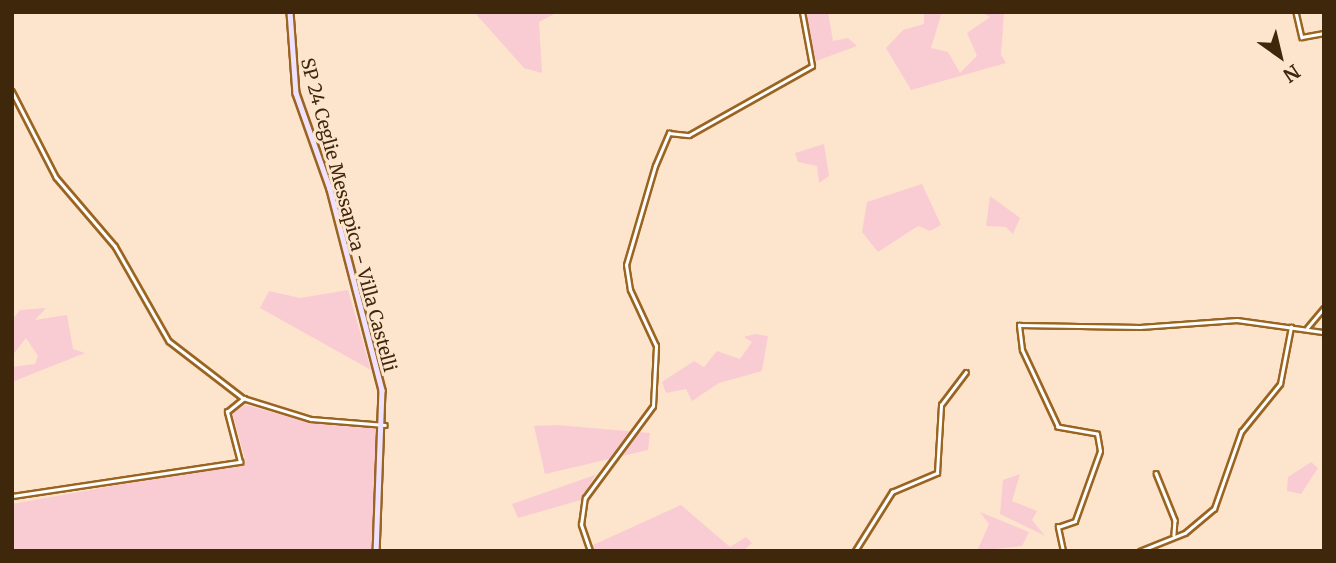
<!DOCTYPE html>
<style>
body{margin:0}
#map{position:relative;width:1336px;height:563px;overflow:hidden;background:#fde4cc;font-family:Merriweather,serif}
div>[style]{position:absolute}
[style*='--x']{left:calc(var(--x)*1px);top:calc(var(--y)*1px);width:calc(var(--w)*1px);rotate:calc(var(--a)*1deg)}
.green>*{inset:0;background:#f9ccd3}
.roads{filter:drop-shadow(2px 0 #9a6421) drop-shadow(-2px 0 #9a6421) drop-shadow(0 2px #9a6421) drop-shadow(0 -2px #9a6421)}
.street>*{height:2.5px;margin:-1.25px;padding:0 1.25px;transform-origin:1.25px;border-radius:1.25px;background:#fff}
.secondary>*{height:4.5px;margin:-2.25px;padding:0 2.25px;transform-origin:2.25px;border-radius:2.25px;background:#f0e2fe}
span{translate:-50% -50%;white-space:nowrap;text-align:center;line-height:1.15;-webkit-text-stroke:6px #fde4cc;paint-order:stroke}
.street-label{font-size:18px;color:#3f270c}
.frame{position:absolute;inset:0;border:14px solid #3f270c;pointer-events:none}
.north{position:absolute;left:1245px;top:21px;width:70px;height:70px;-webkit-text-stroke:5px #fde4cc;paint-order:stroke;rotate:146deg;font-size:19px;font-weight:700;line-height:28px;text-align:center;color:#3f270c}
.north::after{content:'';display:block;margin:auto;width:24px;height:32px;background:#3f270c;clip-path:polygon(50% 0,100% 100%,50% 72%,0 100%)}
</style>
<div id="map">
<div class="green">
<div style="clip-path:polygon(474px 12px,558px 12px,539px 22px,542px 73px,524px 68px)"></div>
<div style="clip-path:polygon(804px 12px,828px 12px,833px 41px,848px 38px,857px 46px,816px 61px)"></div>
<div style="clip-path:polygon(924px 12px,942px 12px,931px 48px,948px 52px,960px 73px,977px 56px,967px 33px,990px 17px,981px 12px,1004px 12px,1001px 55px,1006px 63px,911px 90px,886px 48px,903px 30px,924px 24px)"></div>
<div style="clip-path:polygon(824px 144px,829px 176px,819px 183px,817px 166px,798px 162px,795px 153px)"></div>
<div style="clip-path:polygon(922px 184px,941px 225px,930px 231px,918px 226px,878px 252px,862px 232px,867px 202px)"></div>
<div style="clip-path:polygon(990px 196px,1020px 218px,1013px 234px,1006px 227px,986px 226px)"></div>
<div style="clip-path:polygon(348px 290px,371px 370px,260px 308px,269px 291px,300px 298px)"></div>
<div style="clip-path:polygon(46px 308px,35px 320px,67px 315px,73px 349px,85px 353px,12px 382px,12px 367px,35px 364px,38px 356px,26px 338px,12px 356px,12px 320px,20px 310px)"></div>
<div style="clip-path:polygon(755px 334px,768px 336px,762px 371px,719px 383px,692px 401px,686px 389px,666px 393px,662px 382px,694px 361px,704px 367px,717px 351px,740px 359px,752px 342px,744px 337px)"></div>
<div style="clip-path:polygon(246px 405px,311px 423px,380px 428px,371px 551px,12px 551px,12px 504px,246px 462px,232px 412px)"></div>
<div style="clip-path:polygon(557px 425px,650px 433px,648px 450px,545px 474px,534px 426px)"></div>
<div style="clip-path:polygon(1311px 462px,1318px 468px,1301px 494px,1287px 491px,1288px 477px)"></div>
<div style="clip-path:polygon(1020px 474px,1012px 501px,1037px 511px,1032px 520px,1045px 536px,1000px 514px,1003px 480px)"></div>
<div style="clip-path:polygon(595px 475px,581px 500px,518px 518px,512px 504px)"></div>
<div style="clip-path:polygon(681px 505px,730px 547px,746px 537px,752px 543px,743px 551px,594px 551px,593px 545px)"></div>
<div style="clip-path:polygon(980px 512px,1029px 532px,1022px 546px,977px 551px,989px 524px)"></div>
</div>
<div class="roads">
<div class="street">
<div style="--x:1296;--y:12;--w:26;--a:77"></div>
<div style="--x:1302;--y:37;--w:22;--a:-10"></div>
<div style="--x:12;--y:91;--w:97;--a:62.9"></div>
<div style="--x:56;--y:177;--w:91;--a:49.5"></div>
<div style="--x:115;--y:246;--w:109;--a:60.4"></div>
<div style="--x:169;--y:341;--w:93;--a:37.6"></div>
<div style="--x:243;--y:398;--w:71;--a:17.2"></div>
<div style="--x:311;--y:419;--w:74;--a:4.6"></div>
<div style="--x:1307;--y:328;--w:26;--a:-50"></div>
<div style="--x:1156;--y:473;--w:51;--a:68"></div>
<div style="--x:1175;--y:520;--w:15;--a:94"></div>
<div style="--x:12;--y:496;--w:231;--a:-8.5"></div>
<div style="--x:240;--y:462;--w:52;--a:-104.6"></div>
<div style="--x:227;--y:412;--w:22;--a:-39"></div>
<div style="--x:590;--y:551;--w:28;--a:-109"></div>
<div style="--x:581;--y:525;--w:27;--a:-82"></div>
<div style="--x:585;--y:498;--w:114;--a:-53.5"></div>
<div style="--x:653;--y:406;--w:60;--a:-87.1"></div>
<div style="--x:656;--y:346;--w:62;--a:-114.9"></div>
<div style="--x:630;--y:290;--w:25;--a:-99"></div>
<div style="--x:626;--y:265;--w:103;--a:-73.7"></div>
<div style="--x:655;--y:166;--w:36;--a:-67"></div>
<div style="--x:669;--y:133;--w:20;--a:6"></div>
<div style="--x:689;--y:135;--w:141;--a:-29.3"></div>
<div style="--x:812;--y:66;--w:55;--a:-100.5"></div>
<div style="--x:855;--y:551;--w:70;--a:-57.9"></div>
<div style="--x:892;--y:492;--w:49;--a:-22.9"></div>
<div style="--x:937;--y:473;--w:68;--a:-86.6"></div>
<div style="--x:941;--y:405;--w:41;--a:-52.9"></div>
<div style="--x:1063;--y:551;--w:25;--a:-102"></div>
<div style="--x:1058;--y:527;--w:18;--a:-19"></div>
<div style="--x:1075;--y:521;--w:74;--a:-70.3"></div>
<div style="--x:1100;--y:451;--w:17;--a:-100"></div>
<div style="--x:1097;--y:434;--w:40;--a:-170"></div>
<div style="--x:1058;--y:427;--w:85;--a:-115.1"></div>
<div style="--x:1022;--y:350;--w:25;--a:-97"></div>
<div style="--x:1019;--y:325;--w:121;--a:0.9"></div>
<div style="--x:1140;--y:327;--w:97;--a:-4.1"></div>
<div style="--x:1237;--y:320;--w:88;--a:7.9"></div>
<div style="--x:1140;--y:551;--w:48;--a:-21.8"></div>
<div style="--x:1185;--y:533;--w:38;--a:-40"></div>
<div style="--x:1214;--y:509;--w:82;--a:-70.7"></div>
<div style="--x:1241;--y:432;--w:62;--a:-50.9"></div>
<div style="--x:1280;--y:384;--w:58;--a:-79.1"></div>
</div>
<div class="secondary">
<div style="--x:290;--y:12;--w:81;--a:85.8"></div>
<div style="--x:296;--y:93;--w:102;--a:70.5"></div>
<div style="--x:330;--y:189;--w:208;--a:75.5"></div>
<div style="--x:382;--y:390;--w:161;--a:92.1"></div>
</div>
</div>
<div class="street-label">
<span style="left:348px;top:215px;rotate:75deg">SP 24 Ceglie Messapica - Villa Castelli</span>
</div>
<div class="frame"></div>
<div class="north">N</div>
</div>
